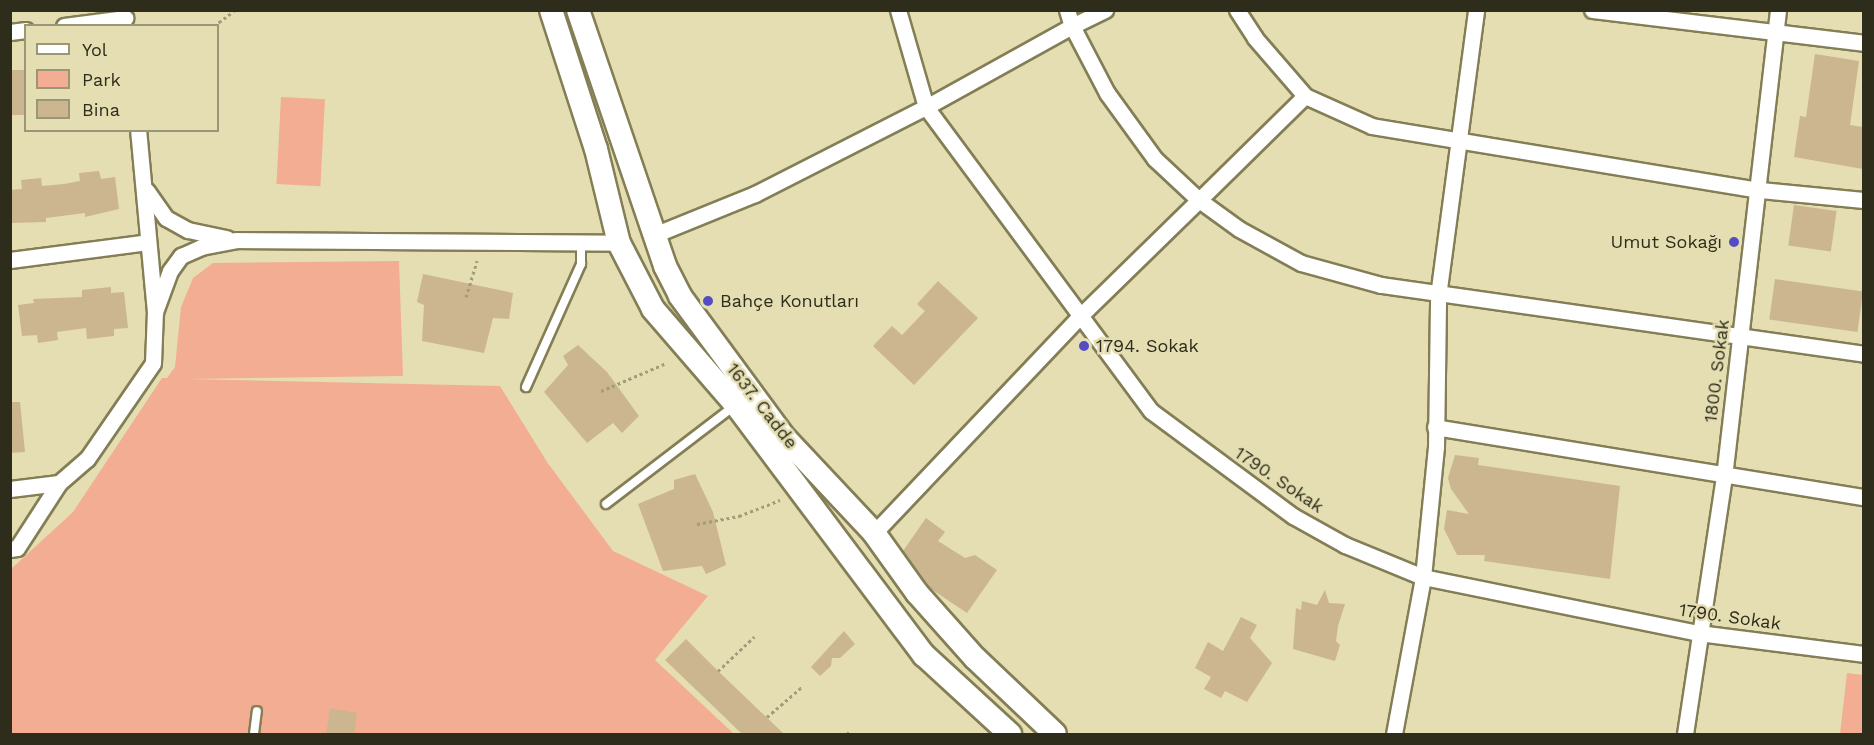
<!DOCTYPE html>
<meta charset="utf-8">
<style>
body{margin:0}
#map{position:relative;width:1874px;height:745px;overflow:hidden;background:#e4deb2;font-family:"Work Sans",sans-serif}
div>[style]{position:absolute}
[style*='--x']{left:calc(var(--x)*1px);top:calc(var(--y)*1px);width:calc(var(--w)*1px);rotate:calc(var(--a)*1deg)}
.green>*{inset:0;background:#f3ad92;transform-origin:0 0}
.building>*{inset:0;background:#ccb68f;transform-origin:0 0}
.path>*{height:3px;margin-top:-1.5px;transform-origin:0;background:repeating-linear-gradient(90deg,#a19d7b 0 3px,transparent 0 6px)}
.roads{filter:drop-shadow(2px 0 #837e55) drop-shadow(-2px 0 #837e55) drop-shadow(0 2px #837e55) drop-shadow(0 -2px #837e55)}
.lane>*{height:8px;margin:-4px;padding:0 4px;transform-origin:4px;border-radius:4px;background:#fff}
.street>*{height:15px;margin:-7.5px;padding:0 7.5px;transform-origin:7.5px;border-radius:7.5px;background:#fff}
.secondary>*{height:22px;margin:-11px;padding:0 11px;transform-origin:11px;border-radius:11px;background:#fff}
.dots>*{width:16px;height:16px;translate:-50% -50%;box-sizing:border-box;border:3px solid #e4deb2;border-radius:50%}
span{translate:-50% -50%;white-space:nowrap;text-align:center;line-height:1.15;-webkit-text-stroke:5px #e4deb2;paint-order:stroke}
.poi-label{font-size:18px;color:#2e2c1b}
.right{translate:-100% -50%;text-align:right}
.left{translate:0 -50%;text-align:left}
.street-label{font-size:18px;color:#2e2c1b}
.frame{position:absolute;inset:0;border:12px solid #2e2c1b;pointer-events:none}
.legend{position:absolute;left:24px;top:24px;width:195px;height:108px;box-sizing:border-box;background:#e4deb2;border:2px solid #9b9776;margin:0;padding:8px 10px;list-style:none;font-size:18px;color:#2e2c1b}
.legend li{display:flex;align-items:center;gap:12px;height:30px}
.legend b{width:30px;border:2px solid #9b9776}
</style>
<div id="map">
<div class="green">
<div style="left:281px;top:97px;width:44px;height:87px;rotate:3deg"></div>
<div style="clip-path:polygon(399px 261px,403px 376px,188px 379px,500px 386px,547px 462px,613px 551px,708px 596px,655px 660px,734px 734px,11px 734px,11px 569px,73px 512px,162px 378px,167px 378px,175px 367px,181px 307px,193px 278px,213px 263px)"></div>
<div style="clip-path:polygon(1847px 673px,1863px 675px,1863px 734px,1840px 734px)"></div>
</div>
<div class="building">
<div style="clip-path:polygon(1815px 54px,1859px 61px,1850px 125px,1863px 127px,1863px 169px,1794px 157px,1800px 116px,1806px 117px)"></div>
<div style="left:26px;top:70px;width:45px;height:16px;rotate:90deg"></div>
<div style="clip-path:polygon(99px 171px,101px 179px,115px 177px,119px 209px,85px 217px,85px 213px,46px 218px,46px 222px,10px 223px,10px 190px,22px 189px,21px 180px,41px 178px,42px 186px,64px 184px,80px 181px,79px 173px)"></div>
<div style="left:1794px;top:205px;width:43px;height:41px;rotate:8deg"></div>
<div style="clip-path:polygon(423px 274px,513px 293px,509px 319px,493px 318px,484px 353px,422px 341px,424px 305px,417px 302px)"></div>
<div style="left:1775px;top:279px;width:89px;height:41px;rotate:8deg"></div>
<div style="clip-path:polygon(938px 281px,978px 318px,914px 385px,873px 346px,892px 326px,902px 335px,925px 311px,917px 304px)"></div>
<div style="clip-path:polygon(111px 287px,111px 293px,124px 292px,128px 328px,114px 329px,114px 336px,87px 339px,86px 328px,57px 332px,58px 340px,38px 343px,37px 335px,22px 336px,18px 305px,34px 303px,33px 299px,82px 297px,82px 290px)"></div>
<div style="clip-path:polygon(578px 345px,607px 372px,639px 416px,622px 433px,613px 423px,587px 443px,544px 392px,568px 365px,563px 356px)"></div>
<div style="clip-path:polygon(10px 402px,20px 402px,25px 452px,10px 453px)"></div>
<div style="clip-path:polygon(1455px 455px,1479px 458px,1478px 465px,1620px 486px,1610px 579px,1484px 561px,1485px 555px,1457px 555px,1444px 529px,1447px 510px,1469px 514px,1451px 489px,1448px 478px)"></div>
<div style="clip-path:polygon(695px 474px,713px 512px,726px 565px,706px 574px,702px 566px,663px 571px,638px 504px,674px 489px,674px 480px)"></div>
<div style="clip-path:polygon(926px 518px,945px 532px,938px 541px,965px 558px,975px 555px,997px 570px,967px 613px,931px 589px,903px 551px)"></div>
<div style="clip-path:polygon(1325px 590px,1329px 603px,1345px 604px,1338px 626px,1336px 641px,1340px 645px,1335px 661px,1293px 649px,1296px 608px,1301px 610px,1302px 601px,1317px 605px)"></div>
<div style="clip-path:polygon(1241px 617px,1257px 625px,1250px 638px,1272px 663px,1247px 702px,1225px 691px,1221px 698px,1204px 689px,1211px 677px,1195px 668px,1208px 642px,1223px 651px)"></div>
<div style="clip-path:polygon(844px 631px,855px 644px,840px 658px,832px 658px,831px 666px,820px 676px,811px 667px)"></div>
<div style="clip-path:polygon(686px 639px,718px 671px,785px 735px,743px 735px,713px 706px,665px 660px)"></div>
<div style="clip-path:polygon(330px 708px,357px 713px,354px 735px,326px 735px)"></div>
</div>
<div class="path">
<div style="--x:214;--y:26;--w:26;--a:-37"></div>
<div style="--x:466;--y:297;--w:38;--a:-73"></div>
<div style="--x:601;--y:391;--w:69;--a:-23.2"></div>
<div style="--x:697;--y:524;--w:43;--a:-10.8"></div>
<div style="--x:739;--y:516;--w:44;--a:-21.3"></div>
<div style="--x:718;--y:671;--w:50;--a:-43.4"></div>
<div style="--x:767;--y:717;--w:48;--a:-40.7"></div>
<div style="--x:847;--y:734;--w:4;--a:-45"></div>
</div>
<div class="roads">
<div class="lane">
<div style="--x:526;--y:387;--w:135;--a:-65.9"></div>
<div style="--x:581;--y:264;--w:22;--a:-90"></div>
<div style="--x:606;--y:504;--w:161;--a:-37.4"></div>
<div style="--x:254;--y:734;--w:23;--a:-83"></div>
</div>
<div class="street">
<div style="--x:898;--y:10;--w:101;--a:73.9"></div>
<div style="--x:926;--y:107;--w:378;--a:53.5"></div>
<div style="--x:1151;--y:411;--w:177;--a:36.5"></div>
<div style="--x:1293;--y:516;--w:60;--a:29.1"></div>
<div style="--x:1345;--y:545;--w:84;--a:22.3"></div>
<div style="--x:1423;--y:577;--w:281;--a:11.5"></div>
<div style="--x:1698;--y:633;--w:167;--a:7.2"></div>
<div style="--x:1067;--y:10;--w:17;--a:73"></div>
<div style="--x:1072;--y:26;--w:37;--a:-26"></div>
<div style="--x:1237;--y:10;--w:33;--a:57"></div>
<div style="--x:1255;--y:38;--w:77;--a:49.2"></div>
<div style="--x:1592;--y:10;--w:274;--a:6.9"></div>
<div style="--x:64;--y:26;--w:62;--a:-7.5"></div>
<div style="--x:10;--y:32;--w:16;--a:-7"></div>
<div style="--x:147;--y:191;--w:33;--a:55"></div>
<div style="--x:166;--y:218;--w:25;--a:29"></div>
<div style="--x:188;--y:230;--w:40;--a:12"></div>
<div style="--x:654;--y:235;--w:109;--a:-22.1"></div>
<div style="--x:755;--y:194;--w:192;--a:-27"></div>
<div style="--x:926;--y:107;--w:167;--a:-29"></div>
<div style="--x:1072;--y:26;--w:76;--a:62.4"></div>
<div style="--x:1107;--y:93;--w:82;--a:54"></div>
<div style="--x:1155;--y:159;--w:60;--a:43"></div>
<div style="--x:1199;--y:200;--w:148;--a:-44.5"></div>
<div style="--x:1305;--y:96;--w:73;--a:24.1"></div>
<div style="--x:1372;--y:126;--w:393;--a:9.4"></div>
<div style="--x:1760;--y:190;--w:104;--a:5.5"></div>
<div style="--x:10;--y:260;--w:139;--a:-7.4"></div>
<div style="--x:155;--y:312;--w:44;--a:-69.9"></div>
<div style="--x:170;--y:271;--w:19;--a:-54"></div>
<div style="--x:181;--y:256;--w:22;--a:-24"></div>
<div style="--x:201;--y:247;--w:36;--a:-11"></div>
<div style="--x:236;--y:240;--w:383;--a:0.4"></div>
<div style="--x:1435;--y:427;--w:435;--a:9.3"></div>
<div style="--x:10;--y:489;--w:49;--a:-7"></div>
<div style="--x:59;--y:483;--w:37;--a:-41"></div>
<div style="--x:87;--y:459;--w:116;--a:-55.5"></div>
<div style="--x:153;--y:363;--w:51;--a:-87.8"></div>
<div style="--x:155;--y:312;--w:183;--a:-95.3"></div>
<div style="--x:874;--y:533;--w:296;--a:-46.5"></div>
<div style="--x:1078;--y:318;--w:169;--a:-44.3"></div>
<div style="--x:1199;--y:200;--w:49;--a:35.9"></div>
<div style="--x:1239;--y:229;--w:71;--a:28.7"></div>
<div style="--x:1301;--y:263;--w:83;--a:15.4"></div>
<div style="--x:1381;--y:285;--w:488;--a:8.1"></div>
<div style="--x:10;--y:549;--w:7;--a:-8"></div>
<div style="--x:17;--y:548;--w:77;--a:-57.1"></div>
<div style="--x:1394;--y:734;--w:160;--a:-79.5"></div>
<div style="--x:1423;--y:577;--w:131;--a:-84.3"></div>
<div style="--x:1436;--y:447;--w:151;--a:-89.2"></div>
<div style="--x:1438;--y:296;--w:289;--a:-82.4"></div>
<div style="--x:1685;--y:734;--w:260;--a:-81.4"></div>
<div style="--x:1724;--y:477;--w:470;--a:-83.4"></div>
</div>
<div class="secondary">
<div style="--x:551;--y:10;--w:146;--a:72.1"></div>
<div style="--x:596;--y:149;--w:97;--a:76.3"></div>
<div style="--x:619;--y:243;--w:74;--a:62.7"></div>
<div style="--x:653;--y:309;--w:127;--a:49.2"></div>
<div style="--x:736;--y:405;--w:313;--a:53.1"></div>
<div style="--x:924;--y:655;--w:117;--a:42.6"></div>
<div style="--x:578;--y:10;--w:270;--a:71.2"></div>
<div style="--x:665;--y:266;--w:34;--a:63"></div>
<div style="--x:680;--y:296;--w:175;--a:53.6"></div>
<div style="--x:784;--y:437;--w:132;--a:46.8"></div>
<div style="--x:874;--y:533;--w:74;--a:54.4"></div>
<div style="--x:917;--y:593;--w:87;--a:48.3"></div>
<div style="--x:975;--y:658;--w:110;--a:43.5"></div>
</div>
</div>
<div class="dots">
<div style="left:1734px;top:242px;background:#554cc3"></div>
<div style="left:708px;top:301px;background:#554cc3"></div>
<div style="left:1084px;top:346px;background:#554cc3"></div>
</div>
<div class="poi-label">
<span class="right" style="left:1722px;top:242px">Umut Sokağı</span>
<span class="left" style="left:720px;top:301px">Bahçe Konutları</span>
<span class="left" style="left:1096px;top:346px">1794. Sokak</span>
</div>
<div class="street-label">
<span style="left:1717px;top:371px;rotate:-83deg">1800. Sokak</span>
<span style="left:762px;top:406px;rotate:52deg">1637. Cadde</span>
<span style="left:1279px;top:480px;rotate:34deg">1790. Sokak</span>
<span style="left:1730px;top:617px;rotate:8deg">1790. Sokak</span>
</div>
<div class="frame"></div>
<ul class="legend">
<li><b style="height:8px;background:#fff"></b>Yol</li>
<li><b style="height:16px;background:#f3ad92"></b>Park</li>
<li><b style="height:16px;background:#ccb68f"></b>Bina</li>
</ul>
</div>
